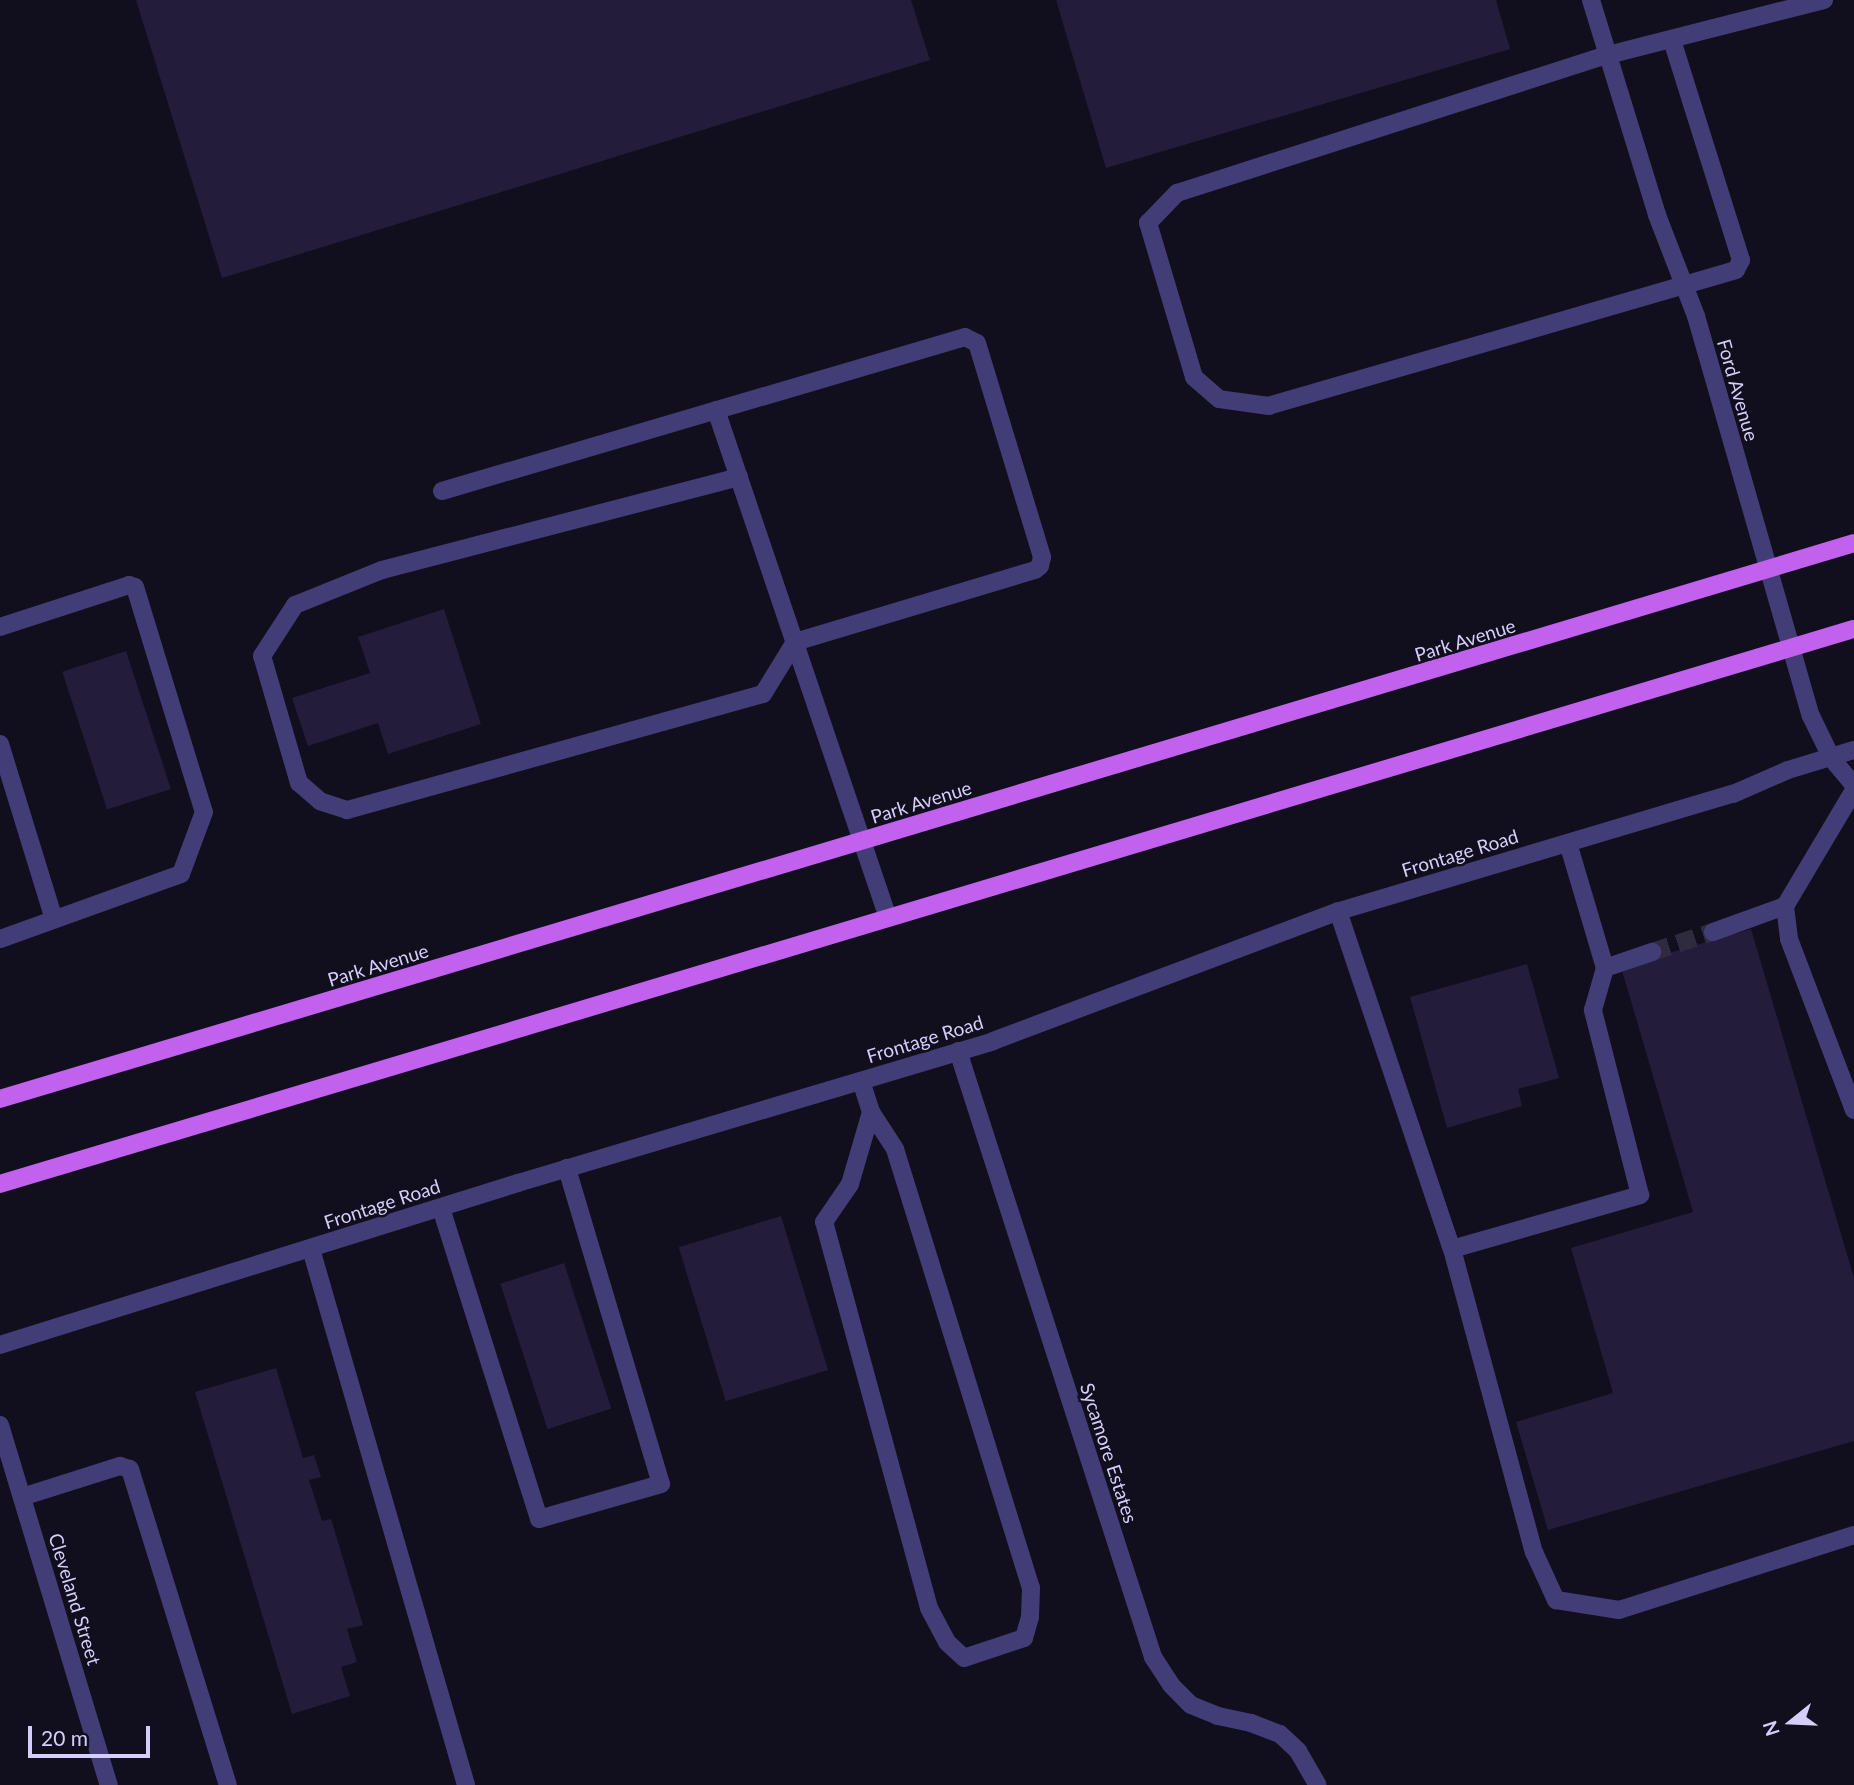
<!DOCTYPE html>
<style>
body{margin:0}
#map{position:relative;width:1854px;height:1785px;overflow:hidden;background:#110e1d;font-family:Lato,sans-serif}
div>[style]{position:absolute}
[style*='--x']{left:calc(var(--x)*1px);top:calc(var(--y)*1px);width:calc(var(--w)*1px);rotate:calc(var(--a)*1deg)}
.building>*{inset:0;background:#241c3b;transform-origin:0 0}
.minor-tunnel>*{height:18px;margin-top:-9px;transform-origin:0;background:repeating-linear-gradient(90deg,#2f2b3e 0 18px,transparent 0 27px)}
.minor>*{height:18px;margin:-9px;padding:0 9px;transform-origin:9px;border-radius:9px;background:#433d77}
.major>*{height:18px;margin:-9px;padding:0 9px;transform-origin:9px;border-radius:9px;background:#c161ee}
span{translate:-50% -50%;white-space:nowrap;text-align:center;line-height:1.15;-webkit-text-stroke:5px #110e1d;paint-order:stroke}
.street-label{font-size:19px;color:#d6cefa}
.north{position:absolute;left:1756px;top:1687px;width:70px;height:70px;-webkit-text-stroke:5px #110e1d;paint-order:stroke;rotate:252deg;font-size:19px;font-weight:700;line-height:28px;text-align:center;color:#d6cefa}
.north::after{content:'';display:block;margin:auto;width:24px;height:32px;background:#d6cefa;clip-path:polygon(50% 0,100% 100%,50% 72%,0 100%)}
.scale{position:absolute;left:28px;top:1726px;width:122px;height:32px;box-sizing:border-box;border:4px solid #d6cefa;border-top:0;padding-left:9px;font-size:21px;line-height:24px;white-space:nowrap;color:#d6cefa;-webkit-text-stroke:5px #110e1d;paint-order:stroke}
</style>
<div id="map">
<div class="building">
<div style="clip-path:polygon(136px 0,911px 0,930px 60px,222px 278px)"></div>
<div style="clip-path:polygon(1056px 0,1496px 0,1510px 49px,1106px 168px)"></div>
<div style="clip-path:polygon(444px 609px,481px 724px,388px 754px,378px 723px,308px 746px,292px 698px,370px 673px,358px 637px)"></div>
<div style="left:126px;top:651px;width:145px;height:67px;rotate:72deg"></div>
<div style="clip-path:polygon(1751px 929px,1854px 1278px,1854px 1441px,1548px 1530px,1516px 1422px,1613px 1393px,1571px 1248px,1693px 1212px,1621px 967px)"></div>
<div style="clip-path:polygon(1527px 964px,1559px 1078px,1518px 1089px,1522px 1106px,1447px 1128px,1410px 997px)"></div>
<div style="left:781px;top:1216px;width:161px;height:107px;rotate:73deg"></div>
<div style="left:564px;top:1263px;width:153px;height:67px;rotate:72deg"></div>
<div style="clip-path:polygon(276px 1368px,303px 1458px,314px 1455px,321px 1477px,309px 1480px,322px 1521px,331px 1519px,363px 1625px,347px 1629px,357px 1662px,341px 1667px,350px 1696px,292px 1714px,195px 1392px)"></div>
</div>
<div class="minor-tunnel">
<div style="--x:1652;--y:952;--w:64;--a:-18.2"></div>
</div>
<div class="minor">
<div style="--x:1591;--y:0;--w:225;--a:72.9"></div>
<div style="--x:1657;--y:215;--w:108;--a:68.9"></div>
<div style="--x:1696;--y:316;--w:416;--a:74"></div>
<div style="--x:1811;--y:716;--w:48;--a:64"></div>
<div style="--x:1832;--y:759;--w:34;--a:50"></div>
<div style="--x:1672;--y:40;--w:231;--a:72.6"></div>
<div style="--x:1741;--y:260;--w:11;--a:117"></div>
<div style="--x:1736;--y:270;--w:486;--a:163.8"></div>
<div style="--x:1269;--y:406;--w:50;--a:-172"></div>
<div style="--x:1219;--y:399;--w:33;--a:-139"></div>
<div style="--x:1194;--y:377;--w:161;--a:-106.6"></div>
<div style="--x:1148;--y:223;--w:42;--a:-46"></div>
<div style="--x:1177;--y:193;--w:453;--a:-17.8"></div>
<div style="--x:1608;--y:55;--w:223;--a:-14.3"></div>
<div style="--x:716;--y:410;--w:536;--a:71.29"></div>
<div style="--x:442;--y:491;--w:545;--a:-16.41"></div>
<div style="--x:965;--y:337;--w:13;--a:27"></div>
<div style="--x:977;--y:343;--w:224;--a:73.1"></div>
<div style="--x:1042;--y:557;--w:9;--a:103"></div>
<div style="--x:1040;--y:566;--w:6;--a:141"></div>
<div style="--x:1035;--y:570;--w:251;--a:163.3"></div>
<div style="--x:795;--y:642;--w:61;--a:121.6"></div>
<div style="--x:763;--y:694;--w:432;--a:164.4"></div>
<div style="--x:347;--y:810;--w:28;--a:-162"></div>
<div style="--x:320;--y:801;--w:28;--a:-139"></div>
<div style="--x:299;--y:783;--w:132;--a:-106.2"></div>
<div style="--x:262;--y:656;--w:61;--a:-57.1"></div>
<div style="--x:295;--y:605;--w:94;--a:-21.9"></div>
<div style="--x:382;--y:570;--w:369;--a:-14.6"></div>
<div style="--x:0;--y:627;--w:136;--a:-18"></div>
<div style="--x:129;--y:585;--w:6;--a:18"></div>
<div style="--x:135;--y:587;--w:235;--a:73"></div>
<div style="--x:204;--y:812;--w:66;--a:110.4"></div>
<div style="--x:181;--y:874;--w:192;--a:160.2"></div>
<div style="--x:0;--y:744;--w:183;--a:72.9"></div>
<div style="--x:1854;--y:790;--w:135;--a:120.7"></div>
<div style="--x:1785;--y:906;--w:33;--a:83"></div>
<div style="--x:1789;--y:939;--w:183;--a:69.2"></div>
<div style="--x:1568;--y:843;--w:130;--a:73.5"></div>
<div style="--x:1605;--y:968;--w:50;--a:-18.8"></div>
<div style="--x:1338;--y:911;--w:357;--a:71.4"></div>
<div style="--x:1452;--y:1249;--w:314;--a:74.9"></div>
<div style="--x:1534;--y:1552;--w:53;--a:65.4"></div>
<div style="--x:1556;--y:1600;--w:64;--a:9"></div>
<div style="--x:1619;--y:1610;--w:247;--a:-17.7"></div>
<div style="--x:1713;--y:932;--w:77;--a:-19.9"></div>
<div style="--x:958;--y:1051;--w:637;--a:72.16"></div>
<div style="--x:1153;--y:1657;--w:33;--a:57"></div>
<div style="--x:1171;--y:1685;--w:28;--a:45"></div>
<div style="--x:1191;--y:1705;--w:29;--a:22"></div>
<div style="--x:1218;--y:1716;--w:34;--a:12"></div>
<div style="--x:1251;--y:1723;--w:31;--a:21"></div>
<div style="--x:1280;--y:1734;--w:25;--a:43"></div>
<div style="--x:1298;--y:1751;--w:39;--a:60"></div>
<div style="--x:861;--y:1081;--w:33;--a:72"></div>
<div style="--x:871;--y:1112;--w:44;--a:57"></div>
<div style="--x:895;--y:1149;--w:460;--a:72.8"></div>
<div style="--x:1031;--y:1588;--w:29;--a:92"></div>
<div style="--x:1030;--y:1617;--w:22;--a:106"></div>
<div style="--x:1024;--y:1638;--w:63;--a:161.6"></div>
<div style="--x:964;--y:1658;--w:23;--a:-137"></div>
<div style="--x:947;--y:1642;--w:38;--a:-118"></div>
<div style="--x:929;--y:1608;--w:400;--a:-105.2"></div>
<div style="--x:824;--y:1222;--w:46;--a:-55.6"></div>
<div style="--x:850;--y:1184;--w:75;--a:-73.7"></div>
<div style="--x:441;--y:1208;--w:326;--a:72.5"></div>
<div style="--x:539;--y:1519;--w:127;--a:-16"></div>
<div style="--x:661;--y:1484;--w:330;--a:-106.6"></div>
<div style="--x:311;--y:1249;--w:558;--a:73.87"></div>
<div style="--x:1452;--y:1249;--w:196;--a:-16"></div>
<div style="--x:1640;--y:1195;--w:191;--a:-104.3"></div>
<div style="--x:1593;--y:1010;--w:44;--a:-74.1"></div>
<div style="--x:0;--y:1345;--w:543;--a:-17.37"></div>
<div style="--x:518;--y:1183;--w:496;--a:-16.6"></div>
<div style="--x:993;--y:1041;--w:366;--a:-20.6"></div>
<div style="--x:1336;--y:912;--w:414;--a:-16.6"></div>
<div style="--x:1733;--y:794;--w:60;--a:-23.6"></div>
<div style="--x:1788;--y:770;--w:69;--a:-16.9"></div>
<div style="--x:0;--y:1425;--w:376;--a:73.2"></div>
<div style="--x:22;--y:1497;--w:103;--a:-17.6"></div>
<div style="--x:120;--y:1466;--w:10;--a:17"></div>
<div style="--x:130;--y:1469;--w:331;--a:72.8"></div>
</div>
<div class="major">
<div style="--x:0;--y:1099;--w:1936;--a:-16.69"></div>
<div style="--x:0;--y:1184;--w:1935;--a:-16.67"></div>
</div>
<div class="street-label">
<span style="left:1738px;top:390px;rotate:74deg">Ford Avenue</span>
<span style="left:1465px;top:640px;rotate:-17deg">Park Avenue</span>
<span style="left:921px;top:802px;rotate:-17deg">Park Avenue</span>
<span style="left:1460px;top:853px;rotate:-17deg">Frontage Road</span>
<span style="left:378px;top:965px;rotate:-17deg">Park Avenue</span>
<span style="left:925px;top:1039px;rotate:-17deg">Frontage Road</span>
<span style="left:382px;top:1204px;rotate:-18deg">Frontage Road</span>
<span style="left:1109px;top:1453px;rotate:72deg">Sycamore Estates</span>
<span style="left:75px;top:1599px;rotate:73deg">Cleveland Street</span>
</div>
<div class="north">N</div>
<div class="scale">20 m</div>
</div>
